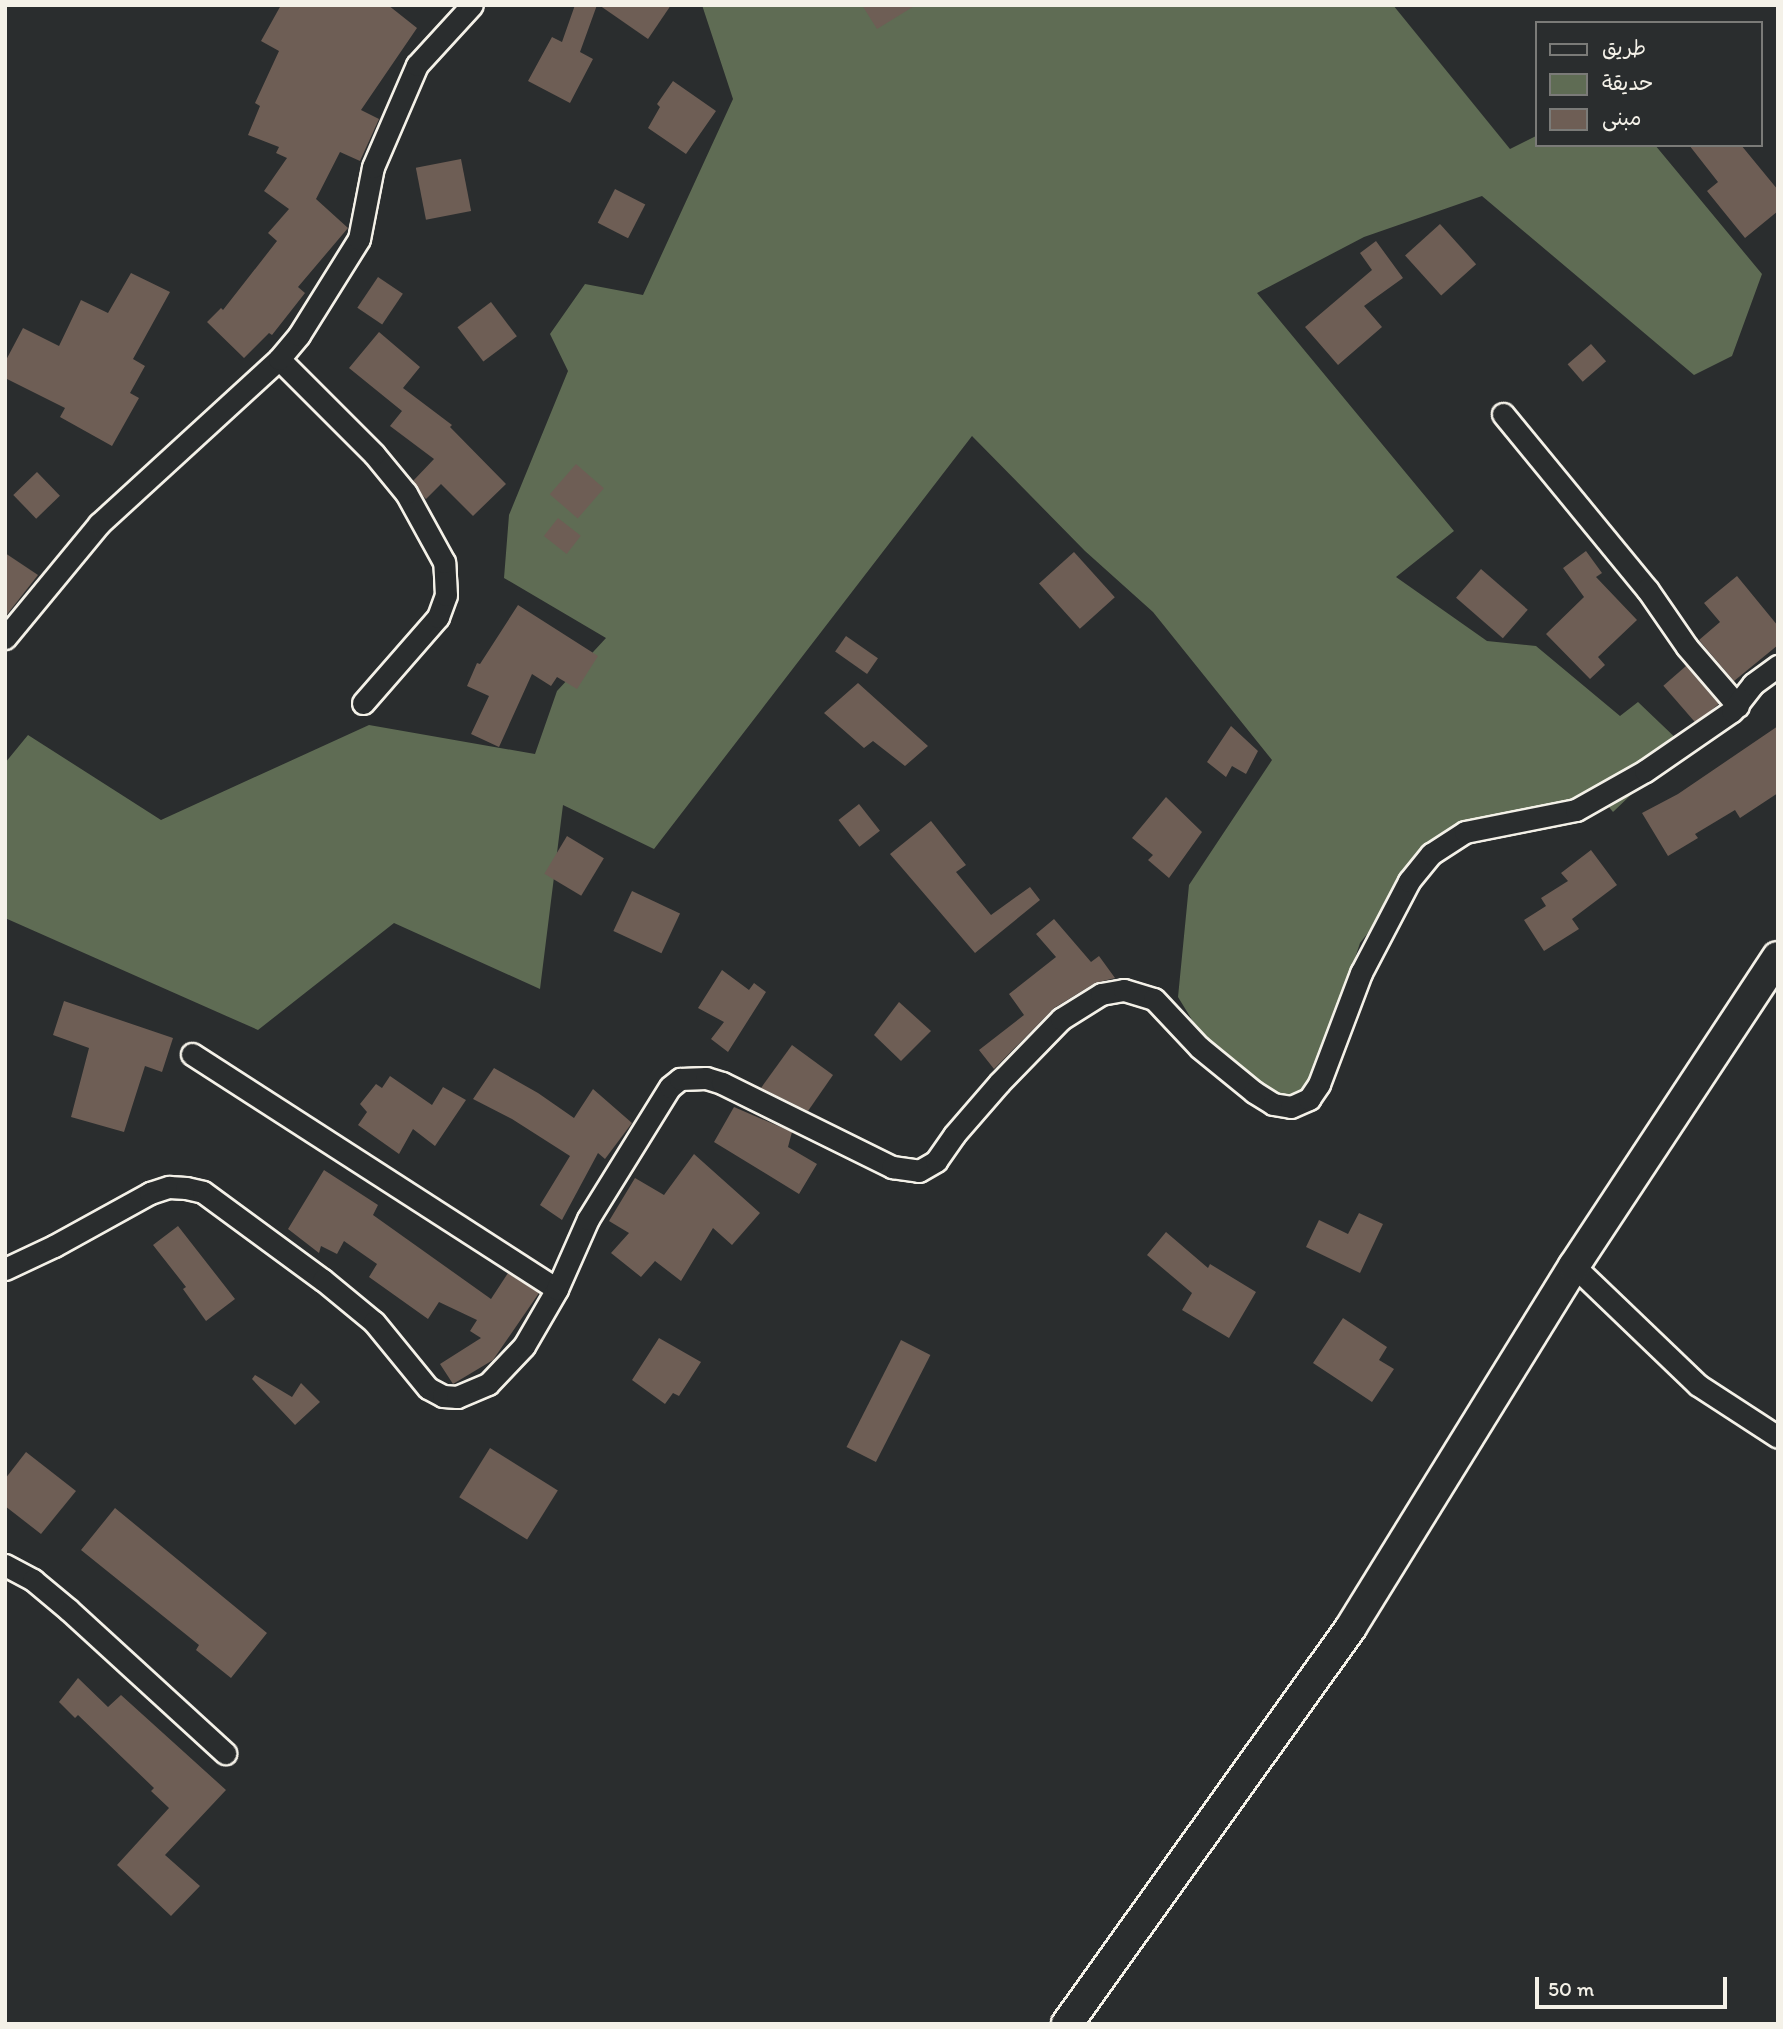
<!DOCTYPE html>
<meta charset="utf-8">
<style>
body{margin:0}
#map{position:relative;width:1783px;height:2029px;overflow:hidden;background:#2a2d2e;font-family:Itim,"Playpen Sans Arabic",sans-serif}
div>[style]{position:absolute}
[style*='--x']{left:calc(var(--x)*1px);top:calc(var(--y)*1px);width:calc(var(--w)*1px);rotate:calc(var(--a)*1deg)}
.green>*{inset:0;background:#5f6c54}
.building>*{inset:0;background:#6e5e55;transform-origin:0 0}
.roads{filter:drop-shadow(2px 0 #f4f1e8) drop-shadow(-2px 0 #f4f1e8) drop-shadow(0 2px #f4f1e8) drop-shadow(0 -2px #f4f1e8)}
.street>*{height:21px;margin:-10.5px;padding:0 10.5px;transform-origin:10.5px;border-radius:10.5px;background:#2a2d2e}
.secondary>*{height:30px;margin:-15px;padding:0 15px;transform-origin:15px;border-radius:15px;background:#2a2d2e}
span{translate:-50% -50%;white-space:nowrap;text-align:center;line-height:1.15;-webkit-text-stroke:6px #2a2d2e;paint-order:stroke}
.frame{position:absolute;inset:0;border:7px solid #f4f1e8;pointer-events:none}
.legend{position:absolute;left:1535px;top:21px;width:228px;height:126px;box-sizing:border-box;background:#2a2d2e;border:2px solid #7b7b78;margin:0;padding:9px 12px;list-style:none;font-size:21px;color:#f4f1e8}
.legend li{display:flex;align-items:center;gap:14px;height:35px}
.legend b{width:35px;border:2px solid #7b7b78}
.scale{position:absolute;left:1535px;top:1977px;width:192px;height:32px;box-sizing:border-box;border:4px solid #f4f1e8;border-top:0;padding-left:9px;font-size:21px;line-height:24px;white-space:nowrap;color:#f4f1e8;-webkit-text-stroke:5px #2a2d2e;paint-order:stroke}
</style>
<div id="map">
<div class="green">
<div style="clip-path:polygon(702px 5px,1393px 5px,1510px 149px,1536px 136px,1536px 145px,1655px 145px,1762px 274px,1732px 356px,1694px 375px,1482px 196px,1364px 237px,1257px 293px,1454px 531px,1396px 577px,1487px 641px,1536px 646px,1620px 716px,1638px 702px,1683px 745px,1613px 812px,1600px 796px,1500px 825px,1409px 881px,1360px 943px,1309px 1099px,1254px 1092px,1219px 1064px,1178px 997px,1189px 885px,1272px 760px,1153px 612px,1085px 551px,972px 436px,654px 849px,563px 805px,540px 989px,394px 923px,258px 1030px,5px 918px,5px 763px,28px 735px,161px 820px,369px 725px,535px 754px,557px 691px,606px 638px,504px 578px,509px 515px,568px 371px,550px 334px,585px 284px,643px 295px,733px 99px)"></div>
</div>
<div class="building">
<div style="clip-path:polygon(281px 5px,388px 5px,417px 28px,361px 110px,379px 119px,360px 161px,340px 152px,316px 199px,348px 228px,298px 287px,305px 293px,272px 335px,269px 333px,244px 358px,207px 322px,221px 308px,223px 310px,277px 241px,268px 233px,289px 209px,264px 191px,287px 158px,276px 153px,279px 147px,248px 135px,260px 106px,255px 103px,279px 51px,261px 41px)"></div>
<div style="clip-path:polygon(575px 5px,597px 5px,580px 52px,593px 59px,570px 103px,528px 81px,552px 37px,562px 42px)"></div>
<div style="clip-path:polygon(599px 5px,671px 5px,648px 39px)"></div>
<div style="clip-path:polygon(862px 5px,916px 5px,877px 29px)"></div>
<div style="clip-path:polygon(673px 81px,716px 111px,686px 154px,648px 128px,660px 107px,657px 104px)"></div>
<div style="clip-path:polygon(1689px 145px,1741px 145px,1778px 190px,1778px 211px,1745px 238px,1707px 191px,1718px 182px)"></div>
<div style="left:461px;top:159px;width:53px;height:46px;rotate:79deg"></div>
<div style="left:615px;top:189px;width:34px;height:38px;rotate:27deg"></div>
<div style="left:1440px;top:224px;width:54px;height:47px;rotate:48deg"></div>
<div style="clip-path:polygon(1376px 241px,1403px 278px,1364px 306px,1382px 327px,1338px 365px,1305px 327px,1372px 270px,1360px 253px)"></div>
<div style="clip-path:polygon(131px 273px,170px 292px,133px 359px,145px 366px,130px 393px,139px 398px,112px 446px,60px 417px,65px 408px,5px 378px,5px 362px,23px 328px,59px 346px,81px 300px,108px 313px)"></div>
<div style="left:378px;top:277px;width:30px;height:37px;rotate:34deg"></div>
<div style="left:491px;top:302px;width:43px;height:42px;rotate:53deg"></div>
<div style="clip-path:polygon(379px 332px,420px 367px,403px 388px,452px 425px,450px 427px,506px 484px,473px 516px,441px 484px,426px 499px,423px 496px,413px 481px,434px 459px,390px 426px,402px 411px,349px 368px)"></div>
<div style="left:1591px;top:344px;width:23px;height:31px;rotate:49deg"></div>
<div style="left:576px;top:464px;width:37px;height:40px;rotate:41deg"></div>
<div style="left:37px;top:472px;width:33px;height:33px;rotate:46deg"></div>
<div style="left:558px;top:518px;width:29px;height:23px;rotate:38deg"></div>
<div style="clip-path:polygon(1586px 551px,1602px 573px,1596px 577px,1637px 620px,1598px 657px,1605px 665px,1590px 679px,1546px 634px,1584px 597px,1563px 568px)"></div>
<div style="left:1074px;top:552px;width:61px;height:47px;rotate:48deg"></div>
<div style="clip-path:polygon(5px 553px,38px 575px,5px 617px)"></div>
<div style="left:1481px;top:569px;width:62px;height:38px;rotate:41deg"></div>
<div style="clip-path:polygon(1737px 576px,1778px 626px,1778px 645px,1734px 681px,1699px 640px,1720px 622px,1704px 603px)"></div>
<div style="clip-path:polygon(518px 605px,598px 656px,577px 689px,557px 677px,551px 686px,532px 674px,499px 747px,471px 734px,489px 696px,467px 686px,477px 663px,480px 664px)"></div>
<div style="left:846px;top:636px;width:39px;height:19px;rotate:35deg"></div>
<div style="left:1686px;top:666px;width:50px;height:30px;rotate:49deg"></div>
<div style="clip-path:polygon(858px 683px,928px 746px,905px 766px,873px 741px,864px 748px,824px 713px)"></div>
<div style="clip-path:polygon(1231px 726px,1258px 751px,1246px 774px,1232px 766px,1226px 777px,1207px 762px)"></div>
<div style="clip-path:polygon(1778px 726px,1778px 793px,1740px 818px,1735px 810px,1695px 834px,1698px 838px,1668px 856px,1642px 813px,1678px 794px)"></div>
<div style="clip-path:polygon(1166px 797px,1202px 832px,1169px 878px,1148px 860px,1153px 855px,1132px 838px)"></div>
<div style="left:859px;top:804px;width:34px;height:26px;rotate:52deg"></div>
<div style="clip-path:polygon(931px 821px,966px 865px,956px 872px,991px 915px,1030px 887px,1040px 900px,975px 953px,890px 854px)"></div>
<div style="left:567px;top:836px;width:43px;height:44px;rotate:31deg"></div>
<div style="clip-path:polygon(1591px 850px,1617px 885px,1572px 919px,1579px 929px,1544px 951px,1524px 920px,1546px 906px,1541px 898px,1568px 881px,1561px 873px)"></div>
<div style="left:632px;top:891px;width:53px;height:44px;rotate:25deg"></div>
<div style="clip-path:polygon(1054px 919px,1091px 962px,1099px 956px,1115px 978px,1095px 983px,1054px 1008px,994px 1069px,979px 1050px,1024px 1015px,1009px 994px,1056px 957px,1036px 934px)"></div>
<div style="clip-path:polygon(722px 970px,749px 990px,754px 983px,766px 992px,728px 1052px,711px 1039px,724px 1022px,698px 1008px)"></div>
<div style="clip-path:polygon(64px 1001px,173px 1038px,162px 1072px,145px 1066px,124px 1132px,71px 1117px,89px 1048px,53px 1035px)"></div>
<div style="clip-path:polygon(899px 1002px,931px 1031px,901px 1061px,874px 1035px)"></div>
<div style="clip-path:polygon(792px 1045px,833px 1075px,808px 1111px,761px 1088px)"></div>
<div style="clip-path:polygon(494px 1068px,538px 1093px,574px 1118px,593px 1089px,632px 1123px,605px 1159px,598px 1153px,562px 1220px,540px 1205px,570px 1156px,512px 1119px,473px 1099px)"></div>
<div style="clip-path:polygon(390px 1076px,432px 1105px,443px 1087px,466px 1100px,435px 1146px,413px 1129px,399px 1154px,358px 1125px,367px 1112px,360px 1104px,376px 1084px,382px 1088px)"></div>
<div style="clip-path:polygon(734px 1107px,792px 1132px,788px 1147px,817px 1164px,799px 1194px,714px 1142px)"></div>
<div style="clip-path:polygon(694px 1154px,760px 1213px,732px 1245px,713px 1228px,681px 1281px,655px 1261px,641px 1277px,611px 1253px,629px 1233px,609px 1221px,635px 1178px,664px 1195px)"></div>
<div style="clip-path:polygon(324px 1170px,378px 1205px,373px 1215px,491px 1299px,508px 1273px,539px 1293px,493px 1360px,453px 1384px,440px 1364px,481px 1338px,470px 1331px,477px 1320px,439px 1302px,428px 1319px,369px 1277px,377px 1264px,344px 1241px,337px 1254px,321px 1246px,319px 1253px,288px 1229px)"></div>
<div style="clip-path:polygon(1359px 1213px,1383px 1224px,1360px 1273px,1306px 1247px,1319px 1220px,1348px 1234px)"></div>
<div style="clip-path:polygon(178px 1226px,235px 1299px,206px 1321px,183px 1289px,186px 1287px,153px 1245px)"></div>
<div style="clip-path:polygon(1166px 1232px,1208px 1268px,1210px 1264px,1256px 1292px,1229px 1338px,1182px 1310px,1192px 1293px,1147px 1255px)"></div>
<div style="clip-path:polygon(1343px 1318px,1387px 1347px,1379px 1360px,1394px 1369px,1372px 1402px,1313px 1363px)"></div>
<div style="clip-path:polygon(659px 1338px,701px 1362px,679px 1396px,673px 1393px,665px 1404px,632px 1380px)"></div>
<div style="left:901px;top:1340px;width:33px;height:120px;rotate:27deg"></div>
<div style="clip-path:polygon(255px 1375px,292px 1397px,301px 1383px,320px 1402px,295px 1425px,252px 1379px)"></div>
<div style="left:490px;top:1448px;width:80px;height:58px;rotate:32deg"></div>
<div style="clip-path:polygon(26px 1452px,76px 1491px,41px 1534px,5px 1506px,5px 1479px)"></div>
<div style="clip-path:polygon(115px 1508px,267px 1633px,231px 1678px,196px 1650px,199px 1645px,81px 1550px)"></div>
<div style="clip-path:polygon(78px 1678px,108px 1707px,121px 1695px,226px 1790px,165px 1855px,200px 1886px,171px 1916px,117px 1865px,169px 1808px,151px 1791px,154px 1788px,78px 1715px,75px 1718px,59px 1702px)"></div>
</div>
<div class="roads">
<div class="street">
<div style="--x:1503;--y:414;--w:227;--a:50.6"></div>
<div style="--x:1647;--y:589;--w:70;--a:55.4"></div>
<div style="--x:1687;--y:647;--w:78;--a:49.2"></div>
<div style="--x:5;--y:638;--w:148;--a:-50.5"></div>
<div style="--x:99;--y:524;--w:244;--a:-42.5"></div>
<div style="--x:363;--y:703;--w:114;--a:-48.9"></div>
<div style="--x:438;--y:617;--w:23;--a:-70"></div>
<div style="--x:446;--y:595;--w:33;--a:-93"></div>
<div style="--x:444;--y:562;--w:79;--a:-118.8"></div>
<div style="--x:406;--y:493;--w:50;--a:-129.4"></div>
<div style="--x:374;--y:454;--w:134;--a:-135"></div>
<div style="--x:279;--y:359;--w:31;--a:-50"></div>
<div style="--x:299;--y:335;--w:113;--a:-58"></div>
<div style="--x:359;--y:239;--w:73;--a:-79"></div>
<div style="--x:373;--y:167;--w:111;--a:-66.7"></div>
<div style="--x:417;--y:65;--w:81;--a:-47.5"></div>
<div style="--x:192;--y:1054;--w:434;--a:32.8"></div>
<div style="--x:1574;--y:1266;--w:172;--a:43.8"></div>
<div style="--x:1698;--y:1385;--w:95;--a:33"></div>
<div style="--x:5;--y:1269;--w:54;--a:-25.1"></div>
<div style="--x:54;--y:1246;--w:110;--a:-28.9"></div>
<div style="--x:150;--y:1193;--w:20;--a:-18"></div>
<div style="--x:169;--y:1187;--w:17;--a:3"></div>
<div style="--x:186;--y:1188;--w:17;--a:13"></div>
<div style="--x:203;--y:1192;--w:149;--a:36.3"></div>
<div style="--x:323;--y:1280;--w:66;--a:39.5"></div>
<div style="--x:374;--y:1322;--w:85;--a:50.7"></div>
<div style="--x:428;--y:1388;--w:17;--a:28"></div>
<div style="--x:443;--y:1396;--w:14;--a:4"></div>
<div style="--x:457;--y:1397;--w:34;--a:-23"></div>
<div style="--x:488;--y:1384;--w:52;--a:-46.5"></div>
<div style="--x:524;--y:1346;--w:66;--a:-59.9"></div>
<div style="--x:557;--y:1289;--w:77;--a:-66.1"></div>
<div style="--x:588;--y:1219;--w:155;--a:-58.2"></div>
<div style="--x:670;--y:1087;--w:13;--a:-39"></div>
<div style="--x:680;--y:1079;--w:26;--a:-2"></div>
<div style="--x:706;--y:1078;--w:17;--a:17"></div>
<div style="--x:722;--y:1083;--w:190;--a:26.3"></div>
<div style="--x:892;--y:1167;--w:27;--a:8"></div>
<div style="--x:919;--y:1171;--w:20;--a:-30"></div>
<div style="--x:936;--y:1161;--w:32;--a:-55"></div>
<div style="--x:954;--y:1135;--w:69;--a:-49.1"></div>
<div style="--x:999;--y:1083;--w:89;--a:-45.9"></div>
<div style="--x:1061;--y:1019;--w:47;--a:-32"></div>
<div style="--x:1101;--y:994;--w:23;--a:-10"></div>
<div style="--x:1124;--y:990;--w:31;--a:17"></div>
<div style="--x:1154;--y:999;--w:66;--a:46.8"></div>
<div style="--x:1199;--y:1047;--w:71;--a:39.3"></div>
<div style="--x:1254;--y:1092;--w:22;--a:32"></div>
<div style="--x:1273;--y:1104;--w:18;--a:9"></div>
<div style="--x:1291;--y:1107;--w:20;--a:-24"></div>
<div style="--x:1309;--y:1099;--w:18;--a:-56"></div>
<div style="--x:1319;--y:1084;--w:119;--a:-69.3"></div>
<div style="--x:1361;--y:973;--w:104;--a:-62.4"></div>
<div style="--x:1409;--y:881;--w:35;--a:-51"></div>
<div style="--x:1431;--y:854;--w:40;--a:-32.9"></div>
<div style="--x:1465;--y:832;--w:113;--a:-11.2"></div>
<div style="--x:1576;--y:810;--w:79;--a:-29.5"></div>
<div style="--x:1645;--y:771;--w:106;--a:-34.6"></div>
<div style="--x:1732;--y:711;--w:34;--a:-52"></div>
<div style="--x:1753;--y:684;--w:31;--a:-36"></div>
<div style="--x:5;--y:1565;--w:32;--a:28"></div>
<div style="--x:33;--y:1580;--w:47;--a:39.8"></div>
<div style="--x:69;--y:1610;--w:212;--a:42.5"></div>
</div>
<div class="secondary">
<div style="--x:1067;--y:2024;--w:488;--a:-54.4"></div>
<div style="--x:1351;--y:1627;--w:424;--a:-58.3"></div>
<div style="--x:1574;--y:1266;--w:370;--a:-56.6"></div>
</div>
</div>
<div class="frame"></div>
<ul class="legend">
<li><b style="height:9px;background:#2a2d2e"></b>طريق</li>
<li><b style="height:19px;background:#5f6c54"></b>حديقة</li>
<li><b style="height:19px;background:#6e5e55"></b>مبنى</li>
</ul>
<div class="scale">50 m</div>
</div>
